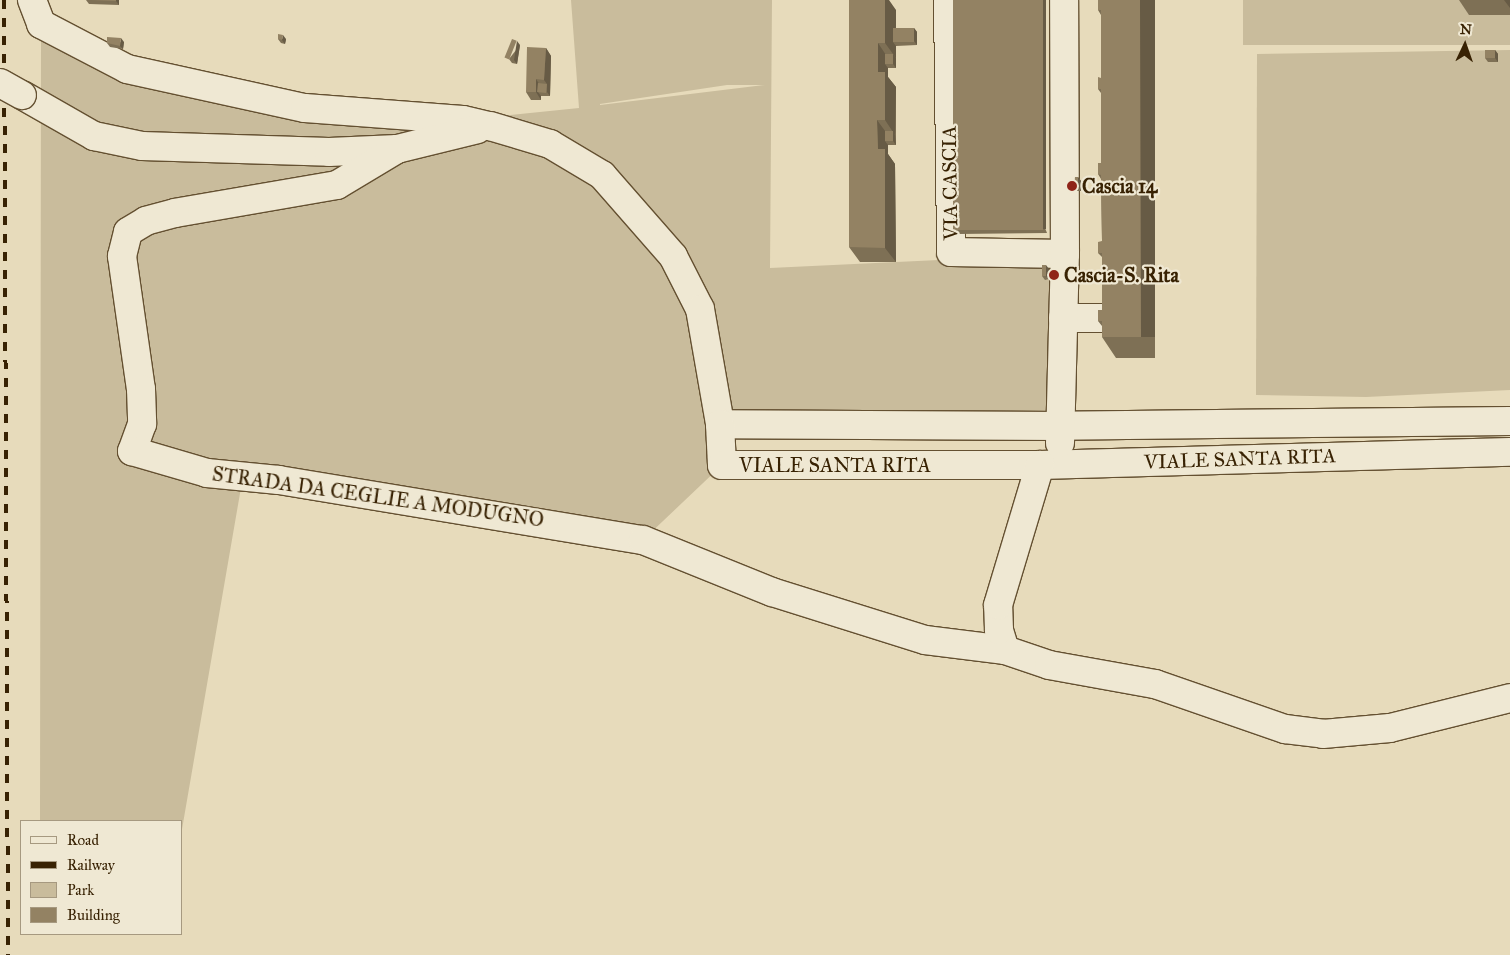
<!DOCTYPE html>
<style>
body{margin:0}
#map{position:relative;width:1510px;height:955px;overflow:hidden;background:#e7dbbb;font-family:"IM FELL Great Primer",serif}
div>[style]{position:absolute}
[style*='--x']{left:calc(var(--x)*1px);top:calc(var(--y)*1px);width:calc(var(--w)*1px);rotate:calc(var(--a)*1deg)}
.green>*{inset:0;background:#c9bc9c;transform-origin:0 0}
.roads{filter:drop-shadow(1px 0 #645031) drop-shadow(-1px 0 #645031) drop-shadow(0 1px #645031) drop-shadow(0 -1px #645031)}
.minor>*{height:28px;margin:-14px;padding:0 14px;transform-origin:14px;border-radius:14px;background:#efe8d3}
.rail>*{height:4px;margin-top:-2px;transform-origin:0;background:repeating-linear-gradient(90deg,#382203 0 9px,transparent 0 18px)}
.bridges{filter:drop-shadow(1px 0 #645031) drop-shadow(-1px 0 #645031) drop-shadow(0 1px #645031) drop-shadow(0 -1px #645031)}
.minor-bridge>*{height:28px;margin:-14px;padding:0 14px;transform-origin:14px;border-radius:14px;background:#efe8d3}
.wall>*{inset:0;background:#7e7055}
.shaded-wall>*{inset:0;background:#675b45;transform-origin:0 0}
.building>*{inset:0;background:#938263;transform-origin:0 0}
.dots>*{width:14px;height:14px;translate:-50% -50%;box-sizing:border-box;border:2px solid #efe8d3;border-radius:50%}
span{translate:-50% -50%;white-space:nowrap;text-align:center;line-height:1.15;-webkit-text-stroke:4.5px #efe8d3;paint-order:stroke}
.street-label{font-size:20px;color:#382203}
.poi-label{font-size:20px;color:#382203;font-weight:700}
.left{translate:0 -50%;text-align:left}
.legend{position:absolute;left:20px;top:820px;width:162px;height:115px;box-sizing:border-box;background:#efe8d3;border:1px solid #a69980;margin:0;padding:6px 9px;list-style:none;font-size:15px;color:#382203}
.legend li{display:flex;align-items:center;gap:10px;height:25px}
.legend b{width:25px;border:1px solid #a69980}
.north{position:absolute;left:1440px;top:20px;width:50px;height:50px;-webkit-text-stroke:4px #efe8d3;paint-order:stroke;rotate:3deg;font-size:14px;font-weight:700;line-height:20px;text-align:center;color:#382203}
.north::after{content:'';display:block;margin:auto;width:18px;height:22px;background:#382203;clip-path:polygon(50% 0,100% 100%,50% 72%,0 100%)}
</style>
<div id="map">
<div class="green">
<div style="clip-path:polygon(evenodd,571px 0,772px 0,770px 268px,1065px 254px,1060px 426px,720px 424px,722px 465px,643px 540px,243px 476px,181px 835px,181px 821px,40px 821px,41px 24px,127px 69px,463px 120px,579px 108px,571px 0,727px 85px,765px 85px,600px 105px,600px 104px,727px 85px)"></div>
<div style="left:1243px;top:0;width:267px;height:45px"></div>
<div style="clip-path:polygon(1510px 50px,1510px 390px,1366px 397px,1256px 395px,1257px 54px)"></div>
</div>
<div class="roads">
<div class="minor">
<div style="--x:32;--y:0;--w:26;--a:69"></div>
<div style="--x:41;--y:24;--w:97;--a:27.6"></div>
<div style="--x:127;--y:69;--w:182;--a:12.4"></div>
<div style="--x:305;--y:108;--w:158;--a:4.3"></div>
<div style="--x:463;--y:120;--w:28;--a:13"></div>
<div style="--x:490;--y:126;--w:63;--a:16.7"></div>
<div style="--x:550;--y:144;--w:61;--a:30.8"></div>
<div style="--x:602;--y:175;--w:108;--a:48.8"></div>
<div style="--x:673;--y:256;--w:59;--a:63"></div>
<div style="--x:700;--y:309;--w:117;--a:80.1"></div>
<div style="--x:948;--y:0;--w:252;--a:89.3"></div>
<div style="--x:951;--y:252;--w:114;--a:1"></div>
<div style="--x:22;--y:95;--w:83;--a:29.7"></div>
<div style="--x:94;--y:136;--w:49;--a:11.8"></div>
<div style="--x:142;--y:146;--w:187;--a:1.8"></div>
<div style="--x:329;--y:152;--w:68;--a:-2.5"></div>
<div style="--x:397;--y:149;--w:83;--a:-13.9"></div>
<div style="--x:397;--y:149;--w:70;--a:149"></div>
<div style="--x:337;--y:185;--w:164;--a:170.2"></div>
<div style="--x:175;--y:213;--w:30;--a:165"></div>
<div style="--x:146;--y:221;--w:21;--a:149"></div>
<div style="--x:128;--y:232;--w:25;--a:104"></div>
<div style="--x:122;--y:256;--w:134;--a:81.9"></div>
<div style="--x:141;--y:389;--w:35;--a:88"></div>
<div style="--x:142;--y:424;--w:29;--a:110"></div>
<div style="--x:132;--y:451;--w:78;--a:16.3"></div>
<div style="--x:207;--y:473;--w:72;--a:5.6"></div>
<div style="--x:279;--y:480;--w:369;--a:9.4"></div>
<div style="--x:643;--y:540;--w:139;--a:22"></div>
<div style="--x:772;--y:592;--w:160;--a:17.4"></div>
<div style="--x:925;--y:640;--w:81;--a:7.1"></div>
<div style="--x:1005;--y:650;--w:46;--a:18.8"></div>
<div style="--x:1049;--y:665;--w:108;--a:10.2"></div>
<div style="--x:1155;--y:684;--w:138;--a:19.1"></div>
<div style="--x:1285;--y:729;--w:38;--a:7"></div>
<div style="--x:1323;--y:734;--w:67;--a:-5.1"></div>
<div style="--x:1390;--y:728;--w:124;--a:-14"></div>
<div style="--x:1063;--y:318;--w:43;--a:0"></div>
<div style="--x:1510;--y:421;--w:450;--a:179.4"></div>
<div style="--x:1060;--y:426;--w:340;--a:-179.7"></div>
<div style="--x:720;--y:424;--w:41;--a:87.2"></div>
<div style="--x:722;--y:465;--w:318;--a:0"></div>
<div style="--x:1040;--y:465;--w:470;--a:-1.6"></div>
<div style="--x:1060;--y:443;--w:189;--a:-88.5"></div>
<div style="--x:1065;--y:254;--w:254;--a:-90.2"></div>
<div style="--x:1005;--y:650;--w:21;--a:-107"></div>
<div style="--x:999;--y:630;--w:25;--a:-92"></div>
<div style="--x:998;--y:605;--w:146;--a:-73.3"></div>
</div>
</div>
<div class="rail">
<div style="--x:4;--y:0;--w:955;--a:89.76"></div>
</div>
<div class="bridges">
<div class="minor-bridge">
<div style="--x:0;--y:83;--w:25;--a:29"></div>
</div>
</div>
<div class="wall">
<div style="clip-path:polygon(86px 0,119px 0,119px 5px,89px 4px)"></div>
<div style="clip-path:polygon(849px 0,896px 10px,896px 28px,914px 28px,917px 32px,917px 45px,896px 46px,896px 68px,888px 68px,888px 77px,896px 87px,896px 145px,888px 145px,888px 154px,895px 164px,896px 262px,860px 262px,849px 247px)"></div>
<div style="clip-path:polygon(953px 0,1047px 233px,958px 234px,955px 230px)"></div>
<div style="clip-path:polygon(1155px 0,1155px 358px,1116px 358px,1102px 337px,1102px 326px,1098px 321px,1102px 310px,1102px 257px,1098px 253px,1102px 241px,1101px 179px,1098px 174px,1101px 163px,1101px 93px,1098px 89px,1101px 78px,1101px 15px,1098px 10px)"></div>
<div style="clip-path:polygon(1459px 0,1510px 0,1510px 15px,1469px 15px)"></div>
<div style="clip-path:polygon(278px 39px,286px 39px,285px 44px,281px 43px)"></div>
<div style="clip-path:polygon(124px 42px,123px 49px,110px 47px,107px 43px)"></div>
<div style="clip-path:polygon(520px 45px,517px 64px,512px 63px,509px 59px)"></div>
<div style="clip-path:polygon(546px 48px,551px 56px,550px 96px,541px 96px,541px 100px,531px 100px,526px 92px)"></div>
<div style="clip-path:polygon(1495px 50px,1498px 54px,1498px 62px,1488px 62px,1485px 58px)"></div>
<div style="clip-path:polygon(1078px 177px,1081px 181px,1081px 191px,1077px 191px,1074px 187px)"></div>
<div style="clip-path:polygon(1049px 269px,1049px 279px,1045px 280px,1042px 276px)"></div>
</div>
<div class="shaded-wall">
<div style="clip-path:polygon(116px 0,119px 0,119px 5px,116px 1px)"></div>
<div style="clip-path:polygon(881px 0,889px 0,896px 10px,896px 42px,893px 42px,896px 46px,896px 58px,885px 43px)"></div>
<div style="left:1043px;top:0;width:3px;height:229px"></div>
<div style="left:1140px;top:0;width:15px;height:337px"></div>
<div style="clip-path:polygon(1504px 0,1510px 0,1510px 8px)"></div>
<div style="clip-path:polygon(914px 28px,917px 32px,917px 45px,914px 41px)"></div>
<div style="clip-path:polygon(283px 35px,286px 39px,285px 44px,282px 40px)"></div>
<div style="clip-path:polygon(121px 38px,124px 42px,123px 49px,120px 46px)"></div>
<div style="clip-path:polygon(517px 41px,520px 45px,517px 64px,514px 60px)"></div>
<div style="clip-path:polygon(878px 43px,888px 58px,885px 64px,888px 68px,888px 77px,896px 87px,895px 135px,885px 120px,878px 72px)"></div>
<div style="clip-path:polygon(546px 48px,551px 56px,550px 96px,547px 92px,547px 84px,544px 80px)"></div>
<div style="clip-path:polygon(1495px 50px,1498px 54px,1498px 62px,1495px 58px)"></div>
<div style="clip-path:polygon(893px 54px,896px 58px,896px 68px,893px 64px)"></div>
<div style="clip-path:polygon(536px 79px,541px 87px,538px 92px,541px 96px,541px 100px,536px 92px)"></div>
<div style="clip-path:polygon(877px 120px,888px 135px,885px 141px,888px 145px,888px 154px,895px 164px,896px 262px,885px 248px,878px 149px)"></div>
<div style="clip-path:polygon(893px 131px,895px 135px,896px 145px,893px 141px)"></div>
<div style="clip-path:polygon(1078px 177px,1081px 181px,1081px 191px,1078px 187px)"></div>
<div style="clip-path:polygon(1046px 265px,1049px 269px,1049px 279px,1046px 276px)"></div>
</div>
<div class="building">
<div style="clip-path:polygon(91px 0,116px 0,116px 1px)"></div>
<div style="clip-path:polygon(849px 0,885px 0,885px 43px,878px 43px,878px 72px,885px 72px,885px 120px,877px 120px,878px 149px,885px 149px,885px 248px,849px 247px)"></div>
<div style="left:953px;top:0;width:90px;height:230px"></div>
<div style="clip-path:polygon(1098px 0,1140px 0,1141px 337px,1102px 337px,1102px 321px,1098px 321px,1098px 310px,1102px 310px,1102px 253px,1098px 253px,1098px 242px,1102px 241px,1101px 175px,1098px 174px,1098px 163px,1101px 163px,1101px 89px,1098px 89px,1098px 77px,1101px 78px,1101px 10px,1098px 10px)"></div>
<div style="left:893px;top:28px;width:21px;height:14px"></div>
<div style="clip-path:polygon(278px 34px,283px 35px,282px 40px,278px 39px)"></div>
<div style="clip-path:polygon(107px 37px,121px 38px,120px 46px,107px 43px)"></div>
<div style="left:512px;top:39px;width:5px;height:20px;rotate:22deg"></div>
<div style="clip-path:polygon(527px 47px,546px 48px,544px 80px,536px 79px,536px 92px,526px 92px)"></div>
<div style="left:1485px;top:50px;width:10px;height:8px"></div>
<div style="left:885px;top:54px;width:8px;height:10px"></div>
<div style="left:538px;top:83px;width:9px;height:9px;rotate:6deg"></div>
<div style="left:885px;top:131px;width:8px;height:10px"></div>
<div style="clip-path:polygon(1075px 177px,1078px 177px,1078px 187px,1074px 187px)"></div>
<div style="left:1042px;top:265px;width:4px;height:11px"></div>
</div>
<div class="dots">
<div style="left:1072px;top:186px;background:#8f2418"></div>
<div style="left:1054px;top:275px;background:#8f2418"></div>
</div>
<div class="street-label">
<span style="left:950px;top:183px;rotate:-91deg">VIA CASCIA</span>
<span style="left:1240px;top:459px;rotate:-2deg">VIALE SANTA RITA</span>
<span style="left:835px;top:465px">VIALE SANTA RITA</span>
<span style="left:378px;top:497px;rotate:8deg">STRADA DA CEGLIE A MODUGNO</span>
</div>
<div class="poi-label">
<span class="left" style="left:1082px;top:186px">Cascia 14</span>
<span class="left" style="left:1064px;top:275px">Cascia-S. Rita</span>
</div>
<ul class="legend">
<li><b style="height:6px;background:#efe8d3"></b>Road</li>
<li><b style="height:6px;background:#382203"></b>Railway</li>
<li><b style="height:14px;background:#c9bc9c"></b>Park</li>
<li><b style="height:14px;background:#938263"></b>Building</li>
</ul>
<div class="north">N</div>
</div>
